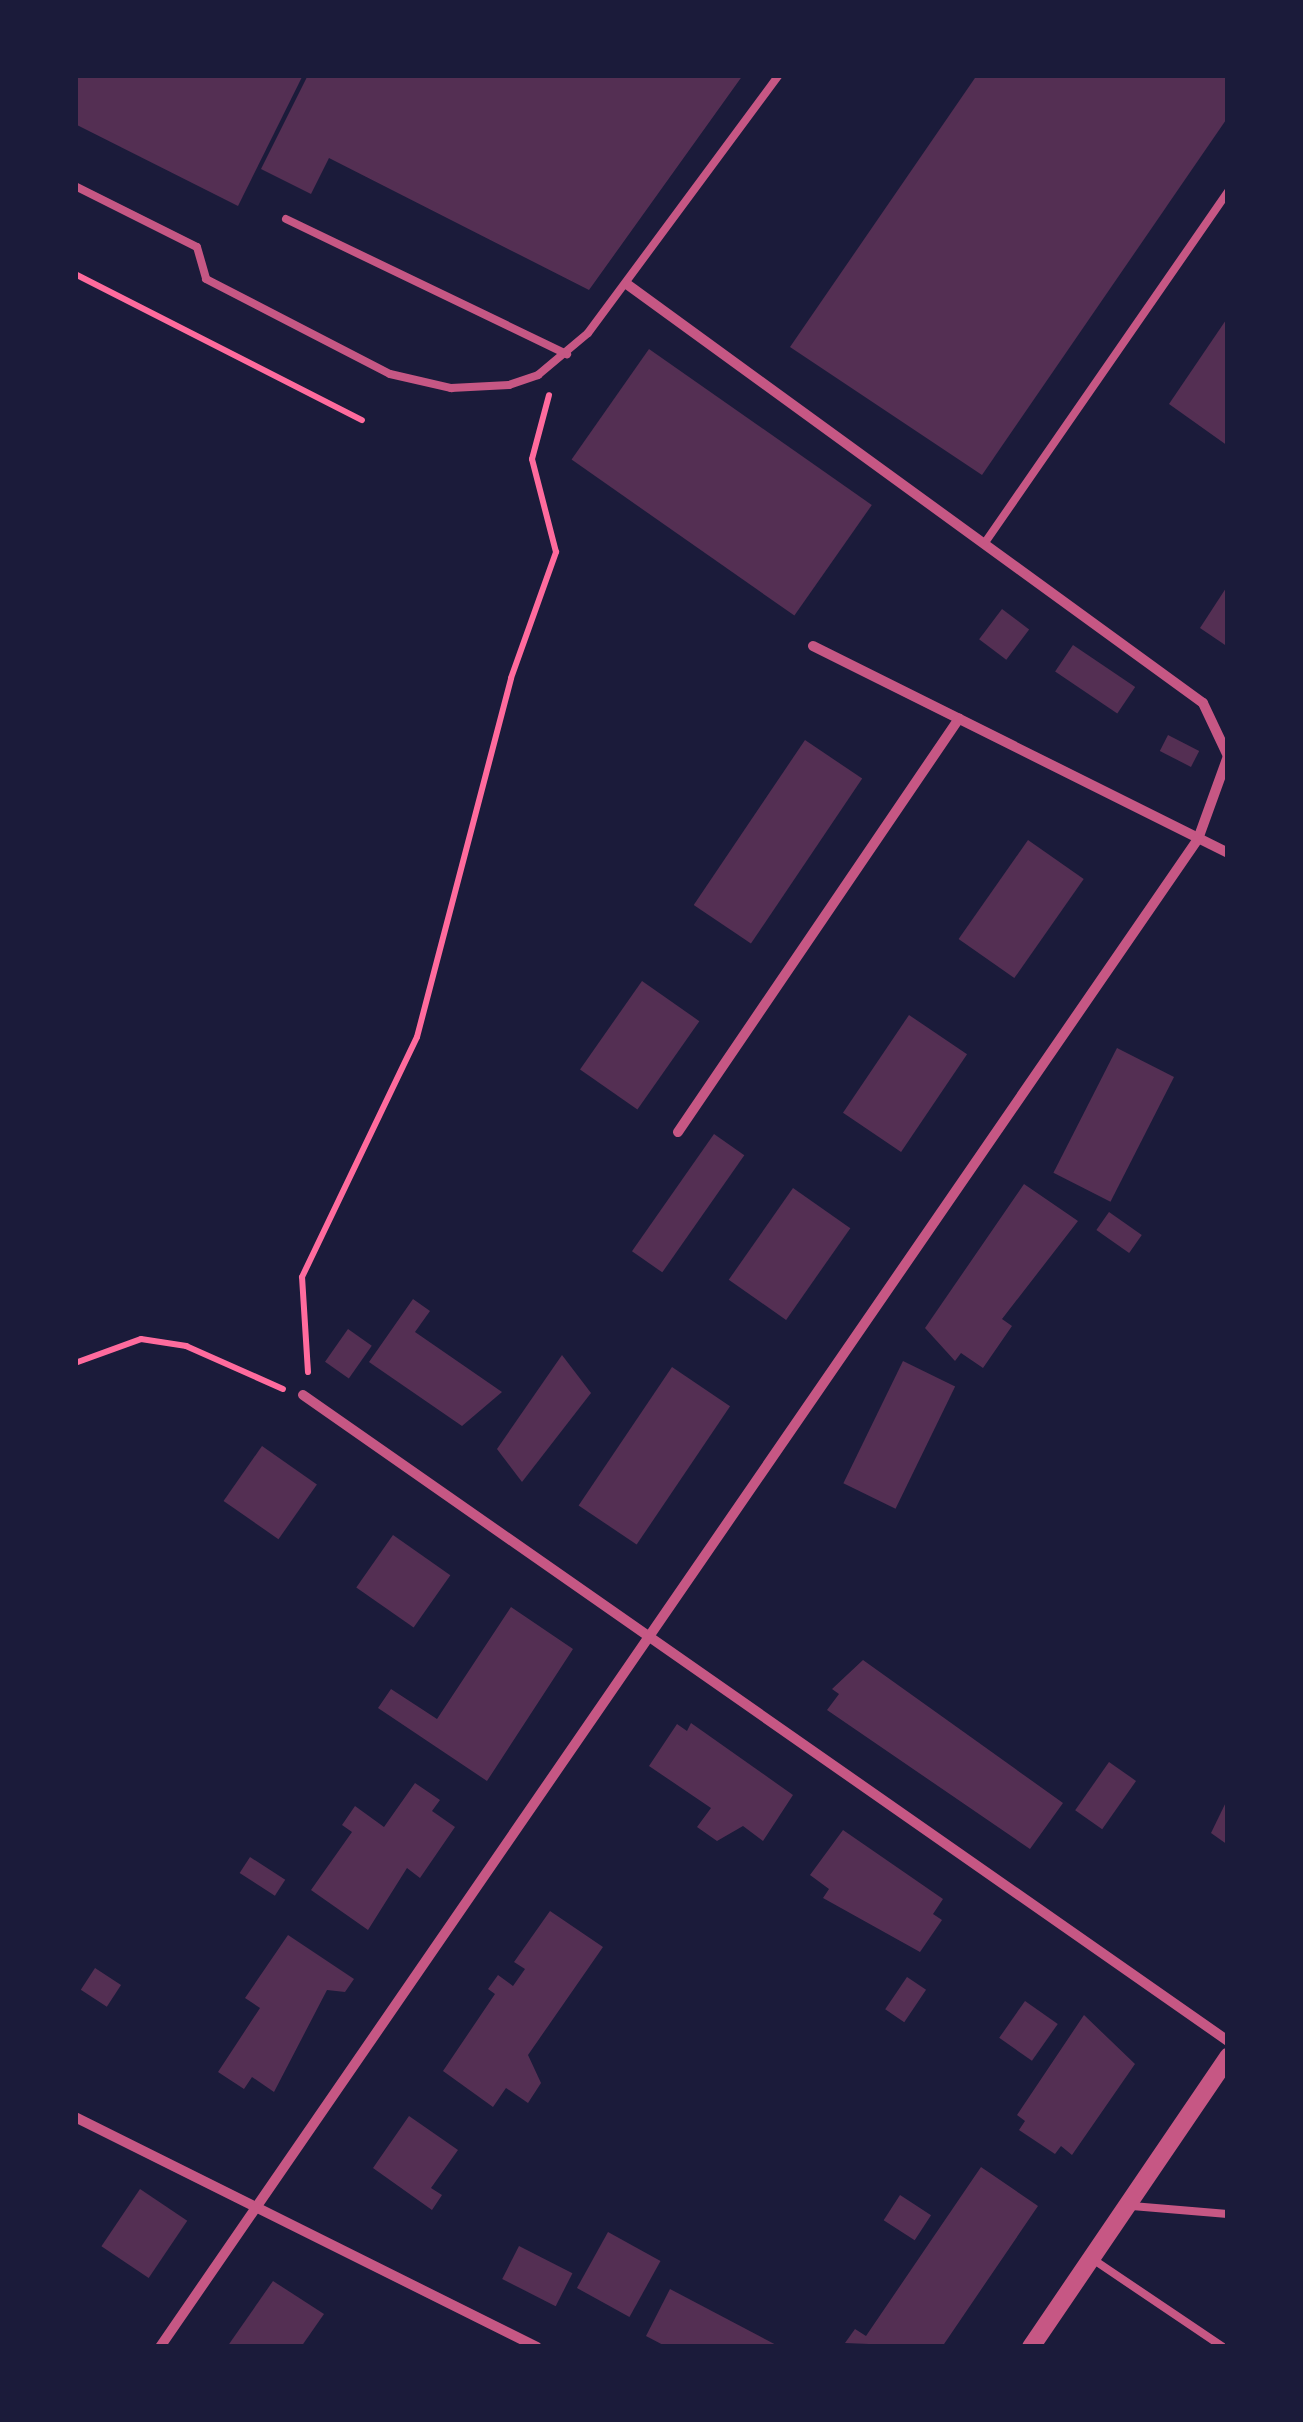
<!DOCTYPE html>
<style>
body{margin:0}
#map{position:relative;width:1303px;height:2422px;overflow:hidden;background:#1b1b3a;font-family:Poppins,sans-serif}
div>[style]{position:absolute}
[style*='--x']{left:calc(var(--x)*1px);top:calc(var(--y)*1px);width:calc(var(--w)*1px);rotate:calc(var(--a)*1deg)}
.building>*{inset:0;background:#542f53;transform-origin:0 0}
.path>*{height:6px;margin:-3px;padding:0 3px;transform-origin:3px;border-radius:3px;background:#ff6b9d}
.service>*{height:8px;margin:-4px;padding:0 4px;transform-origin:4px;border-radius:4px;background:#c65784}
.minor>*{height:10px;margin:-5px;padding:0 5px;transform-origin:5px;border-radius:5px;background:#c65784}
.tertiary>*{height:18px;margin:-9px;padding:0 9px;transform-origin:9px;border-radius:9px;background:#c65784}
span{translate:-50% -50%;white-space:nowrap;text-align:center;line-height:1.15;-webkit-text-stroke:8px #1b1b3a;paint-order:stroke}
.frame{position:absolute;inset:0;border:78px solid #1b1b3a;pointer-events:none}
</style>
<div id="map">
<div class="building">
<div style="clip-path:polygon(75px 75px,303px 75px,238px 206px,75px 124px)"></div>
<div style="clip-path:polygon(308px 75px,743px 75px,589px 290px,329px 158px,311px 194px,261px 169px)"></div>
<div style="clip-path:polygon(977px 75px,1228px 75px,1228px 117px,982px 475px,790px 347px)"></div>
<div style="clip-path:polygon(1228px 317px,1228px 446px,1169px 404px)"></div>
<div style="left:649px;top:349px;width:272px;height:135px;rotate:35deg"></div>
<div style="clip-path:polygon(1228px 585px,1228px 647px,1200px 628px)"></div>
<div style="left:1002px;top:609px;width:34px;height:38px;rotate:37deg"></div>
<div style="left:1073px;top:645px;width:75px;height:32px;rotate:34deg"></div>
<div style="left:1168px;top:735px;width:35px;height:18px;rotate:27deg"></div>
<div style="left:805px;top:740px;width:69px;height:199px;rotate:34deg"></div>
<div style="left:1028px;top:840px;width:68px;height:121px;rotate:35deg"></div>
<div style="left:642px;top:981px;width:70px;height:108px;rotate:35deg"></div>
<div style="left:909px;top:1015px;width:70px;height:118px;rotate:34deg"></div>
<div style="left:1117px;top:1048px;width:64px;height:140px;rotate:27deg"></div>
<div style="left:714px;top:1134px;width:37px;height:143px;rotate:35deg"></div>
<div style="clip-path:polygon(1024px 1184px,1078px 1221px,1002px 1319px,1012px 1326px,983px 1368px,961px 1353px,955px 1361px,925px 1328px)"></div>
<div style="left:793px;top:1188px;width:70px;height:112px;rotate:35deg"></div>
<div style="left:1109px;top:1212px;width:40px;height:22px;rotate:35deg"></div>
<div style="clip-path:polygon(413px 1299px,430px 1311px,415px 1332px,502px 1392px,462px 1426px,369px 1362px)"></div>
<div style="left:348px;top:1329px;width:29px;height:40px;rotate:35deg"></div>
<div style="clip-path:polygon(562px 1355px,591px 1393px,522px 1482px,497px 1449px)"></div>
<div style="left:903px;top:1361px;width:58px;height:136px;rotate:26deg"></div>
<div style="left:672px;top:1367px;width:70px;height:167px;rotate:34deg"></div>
<div style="left:262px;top:1446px;width:67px;height:67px;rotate:35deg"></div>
<div style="left:393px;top:1535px;width:70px;height:64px;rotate:35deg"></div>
<div style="clip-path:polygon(511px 1607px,573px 1649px,487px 1781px,378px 1708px,391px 1689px,437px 1719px)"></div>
<div style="clip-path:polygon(863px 1660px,1063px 1803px,1030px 1849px,827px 1710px,839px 1694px,832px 1689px)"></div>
<div style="clip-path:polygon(691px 1723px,793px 1795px,763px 1841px,743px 1826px,717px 1841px,697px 1827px,711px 1808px,649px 1766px,677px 1724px,687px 1731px)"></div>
<div style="left:1109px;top:1762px;width:33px;height:59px;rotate:35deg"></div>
<div style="clip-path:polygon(415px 1783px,440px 1800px,432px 1811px,455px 1827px,420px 1878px,407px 1868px,368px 1930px,311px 1890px,352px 1832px,342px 1825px,355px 1806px,384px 1827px)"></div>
<div style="clip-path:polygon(1228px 1798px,1228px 1845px,1211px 1833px)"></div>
<div style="clip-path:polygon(843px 1830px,943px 1899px,933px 1914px,942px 1920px,920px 1952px,823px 1898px,829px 1889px,810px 1875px)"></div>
<div style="left:250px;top:1857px;width:42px;height:19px;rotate:33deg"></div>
<div style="clip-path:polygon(550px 1911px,603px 1947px,528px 2055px,541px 2083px,528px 2103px,506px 2088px,493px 2107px,443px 2071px,495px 1994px,488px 1989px,498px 1975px,513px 1986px,525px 1969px,514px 1962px)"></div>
<div style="clip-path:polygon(288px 1935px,354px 1979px,345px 1992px,327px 1990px,274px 2092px,252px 2077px,244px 2089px,218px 2072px,260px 2008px,245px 1998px)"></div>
<div style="left:95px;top:1968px;width:31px;height:26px;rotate:33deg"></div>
<div style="left:907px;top:1977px;width:23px;height:39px;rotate:34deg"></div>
<div style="left:1025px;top:2001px;width:40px;height:45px;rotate:35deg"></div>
<div style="clip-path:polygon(1084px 2015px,1135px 2064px,1072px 2155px,1061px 2146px,1055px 2154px,1019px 2130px,1025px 2121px,1017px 2115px)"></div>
<div style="clip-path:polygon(409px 2116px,458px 2150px,431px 2188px,442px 2195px,432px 2210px,373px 2168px)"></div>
<div style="clip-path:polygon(981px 2167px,1038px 2206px,942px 2347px,845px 2343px,855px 2329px,866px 2336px)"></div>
<div style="left:140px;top:2189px;width:57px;height:69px;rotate:34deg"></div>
<div style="left:900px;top:2195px;width:37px;height:30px;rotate:33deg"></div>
<div style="left:608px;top:2232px;width:60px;height:64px;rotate:29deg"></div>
<div style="left:519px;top:2246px;width:60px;height:37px;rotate:27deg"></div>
<div style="clip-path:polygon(273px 2281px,324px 2314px,301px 2347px,227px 2347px)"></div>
<div style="clip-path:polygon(670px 2289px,780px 2347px,667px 2347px,646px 2336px)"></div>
</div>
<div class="path">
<div style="--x:75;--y:274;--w:322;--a:27"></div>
<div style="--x:75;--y:1363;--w:70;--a:-20"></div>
<div style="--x:141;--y:1339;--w:46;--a:8.8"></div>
<div style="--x:186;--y:1346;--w:106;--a:23.9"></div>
<div style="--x:308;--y:1372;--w:95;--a:-93.6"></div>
<div style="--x:302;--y:1277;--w:266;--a:-64.4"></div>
<div style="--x:417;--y:1037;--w:371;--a:-75.3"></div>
<div style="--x:511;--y:678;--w:134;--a:-70.3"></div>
<div style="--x:556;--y:552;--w:96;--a:-104.5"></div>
<div style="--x:532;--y:459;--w:66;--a:-75.1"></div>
</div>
<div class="service">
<div style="--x:75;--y:186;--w:136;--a:26.6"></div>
<div style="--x:197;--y:247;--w:33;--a:74"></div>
<div style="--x:206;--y:279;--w:207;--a:27.3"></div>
<div style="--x:390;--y:374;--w:63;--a:12.9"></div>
<div style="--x:451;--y:388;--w:58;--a:-3"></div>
<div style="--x:509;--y:385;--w:31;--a:-19"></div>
<div style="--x:538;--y:375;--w:65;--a:-40"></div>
<div style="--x:588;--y:333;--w:321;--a:-53.5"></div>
<div style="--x:286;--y:219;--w:312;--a:25.7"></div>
<div style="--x:984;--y:544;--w:429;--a:-55.3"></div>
<div style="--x:1132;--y:2206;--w:96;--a:4.8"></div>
<div style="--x:1091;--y:2258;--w:159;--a:34"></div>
</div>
<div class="minor">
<div style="--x:813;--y:646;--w:464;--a:26.5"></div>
<div style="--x:678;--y:1132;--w:500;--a:-55.8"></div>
<div style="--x:303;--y:1395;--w:1128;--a:34.93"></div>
<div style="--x:75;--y:2117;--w:516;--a:26.47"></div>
<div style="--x:160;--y:2347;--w:1831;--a:-55.46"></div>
<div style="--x:1198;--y:839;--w:88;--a:-70.1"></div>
<div style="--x:1228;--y:756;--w:59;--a:-115.3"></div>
<div style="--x:1203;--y:703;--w:711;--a:-143.98"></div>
</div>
<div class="tertiary">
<div style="--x:1031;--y:2347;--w:351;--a:-55.8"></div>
</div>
<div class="frame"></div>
</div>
